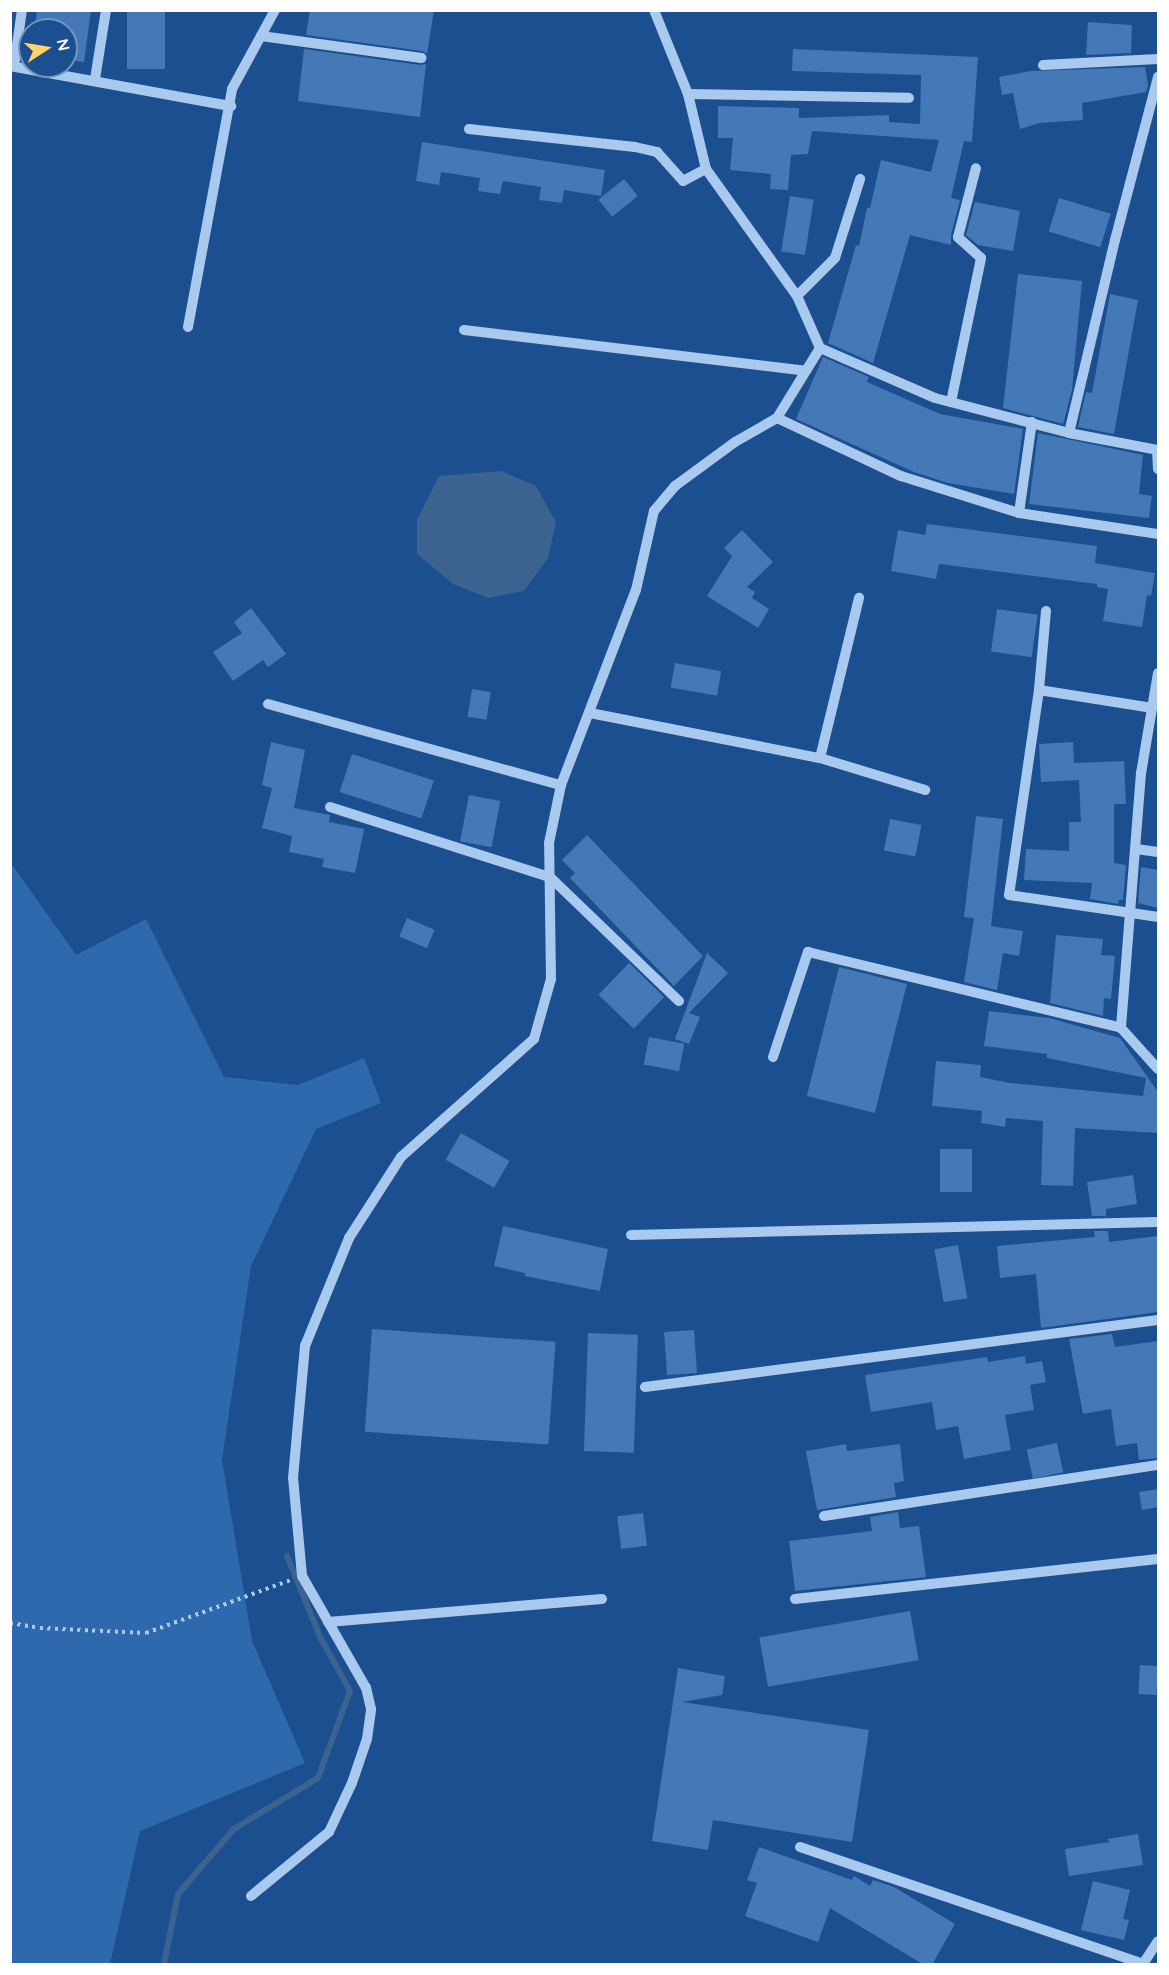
<!DOCTYPE html>
<style>
body{margin:0}
#map{position:relative;width:1169px;height:1975px;overflow:hidden;background:#1b4f8f;font-family:Quicksand,sans-serif}
div>[style]{position:absolute}
[style*='--x']{left:calc(var(--x)*1px);top:calc(var(--y)*1px);width:calc(var(--w)*1px);rotate:calc(var(--a)*1deg)}
.green>*{inset:0;background:#2e69ad}
.water>*{inset:0;background:#3c6290}
.stream>*{height:6px;margin:-3px;padding:0 3px;transform-origin:3px;border-radius:3px;background:#3c6290}
.building>*{inset:0;background:#4478b7;transform-origin:0 0}
.path>*{height:4px;margin-top:-2px;transform-origin:0;background:repeating-linear-gradient(90deg,#a9c9ee 0 3px,transparent 0 7.5px)}
.minor>*{height:10px;margin:-5px;padding:0 5px;transform-origin:5px;border-radius:5px;background:#a9c9ee}
span{translate:-50% -50%;white-space:nowrap;text-align:center;line-height:1.15;-webkit-text-stroke:5px #1b4f8f;paint-order:stroke}
.frame{position:absolute;inset:0;border:12px solid #fff;pointer-events:none}
.north{position:absolute;left:18px;top:18px;width:60px;height:60px;box-sizing:border-box;background:#1b4f8f;border:2px solid #7695bc;border-radius:50%;rotate:78deg;font-size:16px;font-weight:700;line-height:24px;text-align:center;color:#fff}
.north::after{content:'';display:block;margin:auto;width:21px;height:27px;background:#ffd166;clip-path:polygon(50% 0,100% 100%,50% 72%,0 100%)}
</style>
<div id="map">
<div class="green">
<div style="clip-path:polygon(11px 863px,76px 955px,146px 919px,224px 1077px,298px 1085px,364px 1058px,381px 1103px,316px 1129px,251px 1266px,222px 1460px,252px 1641px,305px 1763px,140px 1831px,110px 1964px,11px 1964px)"></div>
</div>
<div class="water">
<div style="clip-path:polygon(501px 471px,536px 486px,556px 522px,548px 558px,524px 591px,488px 598px,453px 584px,417px 554px,417px 520px,439px 476px)"></div>
</div>
<div class="stream">
<div style="--x:164;--y:1964;--w:71;--a:-78.7"></div>
<div style="--x:178;--y:1894;--w:86;--a:-49.3"></div>
<div style="--x:234;--y:1829;--w:98;--a:-31.3"></div>
<div style="--x:318;--y:1778;--w:93;--a:-69.8"></div>
<div style="--x:350;--y:1691;--w:60;--a:-119.1"></div>
<div style="--x:321;--y:1639;--w:90;--a:-112.3"></div>
</div>
<div class="building">
<div style="clip-path:polygon(37px 10px,91px 10px,84px 62px,66px 60px,66px 30px,35px 30px)"></div>
<div style="left:127px;top:10px;width:38px;height:59px"></div>
<div style="clip-path:polygon(310px 10px,434px 10px,427px 54px,422px 51px,306px 35px)"></div>
<div style="clip-path:polygon(1088px 22px,1132px 25px,1131px 53px,1086px 55px)"></div>
<div style="clip-path:polygon(304px 49px,420px 65px,426px 64px,420px 117px,298px 101px)"></div>
<div style="clip-path:polygon(793px 49px,978px 57px,972px 142px,964px 141px,951px 198px,960px 200px,951px 235px,951px 245px,910px 235px,873px 363px,828px 343px,856px 245px,859px 246px,867px 208px,870px 208px,881px 160px,931px 172px,939px 140px,812px 131px,808px 154px,791px 155px,788px 190px,770px 189px,771px 174px,730px 170px,733px 138px,718px 138px,718px 106px,799px 108px,799px 118px,889px 115px,889px 122px,920px 124px,921px 75px,792px 71px)"></div>
<div style="clip-path:polygon(1145px 67px,1148px 85px,1146px 92px,1082px 103px,1083px 120px,1040px 123px,1020px 129px,1013px 93px,1002px 95px,999px 77px,1031px 71px)"></div>
<div style="clip-path:polygon(422px 142px,605px 170px,601px 196px,564px 190px,562px 203px,539px 200px,541px 187px,503px 181px,500px 194px,478px 191px,480px 178px,441px 172px,439px 185px,416px 181px)"></div>
<div style="left:624px;top:179px;width:22px;height:33px;rotate:51deg"></div>
<div style="left:790px;top:196px;width:24px;height:56px;rotate:9deg"></div>
<div style="left:1059px;top:198px;width:54px;height:35px;rotate:17deg"></div>
<div style="clip-path:polygon(975px 202px,1020px 211px,1013px 251px,978px 245px,966px 235px)"></div>
<div style="clip-path:polygon(1018px 274px,1082px 281px,1072px 390px,1063px 424px,1003px 408px)"></div>
<div style="clip-path:polygon(1110px 294px,1138px 300px,1114px 434px,1078px 427px,1086px 392px,1092px 393px)"></div>
<div style="clip-path:polygon(823px 357px,869px 377px,867px 382px,940px 414px,1023px 429px,1014px 494px,948px 483px,914px 472px,796px 419px)"></div>
<div style="clip-path:polygon(1038px 433px,1143px 455px,1139px 494px,1152px 496px,1149px 518px,1029px 504px)"></div>
<div style="clip-path:polygon(927px 524px,1097px 546px,1095px 563px,1155px 573px,1151px 596px,1147px 595px,1142px 627px,1103px 621px,1108px 589px,1097px 587px,1097px 584px,939px 564px,936px 579px,891px 571px,898px 530px,925px 535px)"></div>
<div style="clip-path:polygon(742px 530px,773px 562px,747px 587px,755px 592px,752px 598px,769px 609px,758px 628px,707px 596px,732px 556px,724px 548px)"></div>
<div style="clip-path:polygon(251px 608px,286px 654px,268px 667px,263px 660px,233px 681px,213px 652px,242px 633px,234px 622px)"></div>
<div style="left:997px;top:609px;width:41px;height:43px;rotate:8deg"></div>
<div style="left:675px;top:663px;width:47px;height:25px;rotate:10deg"></div>
<div style="left:472px;top:689px;width:19px;height:28px;rotate:9deg"></div>
<div style="clip-path:polygon(271px 742px,305px 750px,294px 808px,330px 815px,329px 822px,364px 829px,355px 873px,322px 867px,324px 859px,289px 852px,292px 836px,262px 828px,272px 788px,262px 785px)"></div>
<div style="clip-path:polygon(1073px 742px,1074px 763px,1124px 761px,1126px 804px,1114px 804px,1114px 863px,1126px 865px,1123px 900px,1119px 900px,1118px 904px,1090px 899px,1092px 883px,1024px 880px,1026px 849px,1069px 851px,1069px 822px,1081px 822px,1079px 780px,1041px 782px,1039px 744px)"></div>
<div style="left:352px;top:754px;width:86px;height:40px;rotate:18deg"></div>
<div style="left:469px;top:795px;width:32px;height:47px;rotate:11deg"></div>
<div style="clip-path:polygon(976px 816px,1003px 819px,991px 926px,1023px 931px,1019px 956px,1003px 953px,997px 990px,964px 982px,974px 918px,964px 917px)"></div>
<div style="left:890px;top:819px;width:32px;height:32px;rotate:11deg"></div>
<div style="clip-path:polygon(587px 835px,703px 956px,674px 986px,570px 878px,575px 873px,562px 860px)"></div>
<div style="clip-path:polygon(1141px 867px,1158px 870px,1158px 908px,1138px 903px)"></div>
<div style="left:407px;top:918px;width:30px;height:20px;rotate:23deg"></div>
<div style="clip-path:polygon(1056px 935px,1103px 939px,1101px 955px,1115px 956px,1111px 999px,1104px 998px,1103px 1016px,1050px 1003px)"></div>
<div style="clip-path:polygon(707px 953px,728px 973px,689px 1013px,700px 1017px,689px 1044px,675px 1039px)"></div>
<div style="left:629px;top:963px;width:49px;height:44px;rotate:44deg"></div>
<div style="left:839px;top:967px;width:70px;height:133px;rotate:14deg"></div>
<div style="clip-path:polygon(989px 1011px,1049px 1018px,1120px 1038px,1158px 1092px,1158px 1133px,1075px 1128px,1073px 1186px,1041px 1185px,1043px 1121px,1006px 1118px,1005px 1127px,981px 1123px,982px 1111px,932px 1106px,936px 1061px,981px 1065px,980px 1077px,1010px 1083px,1143px 1096px,1146px 1078px,1047px 1058px,1047px 1054px,984px 1046px)"></div>
<div style="left:649px;top:1037px;width:36px;height:28px;rotate:11deg"></div>
<div style="left:461px;top:1133px;width:56px;height:31px;rotate:30deg"></div>
<div style="left:940px;top:1149px;width:32px;height:43px"></div>
<div style="clip-path:polygon(1133px 1175px,1137px 1204px,1106px 1209px,1106px 1216px,1092px 1216px,1087px 1182px)"></div>
<div style="clip-path:polygon(503px 1226px,608px 1249px,600px 1291px,525px 1276px,525px 1273px,494px 1266px)"></div>
<div style="clip-path:polygon(1094px 1231px,1108px 1231px,1109px 1242px,1158px 1236px,1158px 1312px,1041px 1328px,1036px 1274px,1000px 1278px,997px 1246px,1095px 1237px)"></div>
<div style="left:958px;top:1245px;width:54px;height:24px;rotate:80deg"></div>
<div style="left:372px;top:1329px;width:184px;height:103px;rotate:4deg"></div>
<div style="left:694px;top:1330px;width:43px;height:30px;rotate:86deg"></div>
<div style="left:588px;top:1333px;width:50px;height:118px;rotate:2deg"></div>
<div style="clip-path:polygon(1112px 1334px,1115px 1347px,1158px 1341px,1158px 1458px,1139px 1460px,1137px 1443px,1116px 1446px,1111px 1409px,1083px 1414px,1069px 1339px)"></div>
<div style="clip-path:polygon(1025px 1356px,1026px 1364px,1042px 1361px,1046px 1382px,1030px 1385px,1034px 1410px,1005px 1415px,1011px 1450px,964px 1459px,958px 1426px,936px 1430px,932px 1402px,871px 1412px,865px 1375px,987px 1357px,988px 1362px)"></div>
<div style="left:1057px;top:1443px;width:30px;height:31px;rotate:78deg"></div>
<div style="clip-path:polygon(846px 1444px,847px 1451px,900px 1444px,904px 1481px,894px 1483px,896px 1497px,817px 1510px,806px 1451px)"></div>
<div style="clip-path:polygon(1158px 1489px,1158px 1507px,1142px 1510px,1139px 1492px)"></div>
<div style="clip-path:polygon(898px 1512px,900px 1528px,919px 1526px,926px 1577px,795px 1591px,789px 1541px,872px 1531px,870px 1517px)"></div>
<div style="left:643px;top:1513px;width:33px;height:26px;rotate:83deg"></div>
<div style="left:910px;top:1611px;width:50px;height:153px;rotate:80deg"></div>
<div style="left:1140px;top:1665px;width:18px;height:29px;rotate:3deg"></div>
<div style="clip-path:polygon(678px 1668px,725px 1676px,722px 1695px,682px 1702px,869px 1730px,852px 1842px,713px 1820px,708px 1850px,652px 1841px)"></div>
<div style="clip-path:polygon(1138px 1834px,1143px 1865px,1069px 1876px,1065px 1849px,1109px 1842px,1108px 1839px)"></div>
<div style="clip-path:polygon(759px 1847px,852px 1880px,854px 1876px,870px 1886px,873px 1880px,894px 1887px,955px 1924px,932px 1965px,924px 1965px,830px 1908px,818px 1942px,745px 1916px,757px 1883px,747px 1880px)"></div>
<div style="clip-path:polygon(1093px 1881px,1130px 1890px,1123px 1919px,1129px 1920px,1124px 1940px,1081px 1930px)"></div>
</div>
<div class="path">
<div style="--x:10;--y:1623;--w:30;--a:9"></div>
<div style="--x:40;--y:1628;--w:106;--a:2.7"></div>
<div style="--x:146;--y:1633;--w:154;--a:-20.1"></div>
</div>
<div class="minor">
<div style="--x:654;--y:10;--w:91;--a:68"></div>
<div style="--x:688;--y:94;--w:77;--a:76.5"></div>
<div style="--x:706;--y:169;--w:156;--a:54.4"></div>
<div style="--x:797;--y:296;--w:57;--a:66.1"></div>
<div style="--x:820;--y:348;--w:125;--a:23.5"></div>
<div style="--x:935;--y:398;--w:138;--a:14.6"></div>
<div style="--x:1069;--y:433;--w:91;--a:10.8"></div>
<div style="--x:261;--y:36;--w:162;--a:7.8"></div>
<div style="--x:1043;--y:65;--w:115;--a:-3"></div>
<div style="--x:10;--y:66;--w:225;--a:10.3"></div>
<div style="--x:14;--y:66;--w:57;--a:-81.9"></div>
<div style="--x:95;--y:79;--w:70;--a:-80.9"></div>
<div style="--x:688;--y:94;--w:221;--a:1"></div>
<div style="--x:469;--y:129;--w:167;--a:6.2"></div>
<div style="--x:635;--y:147;--w:23;--a:13"></div>
<div style="--x:657;--y:152;--w:39;--a:48"></div>
<div style="--x:683;--y:181;--w:26;--a:-28"></div>
<div style="--x:797;--y:296;--w:54;--a:-45"></div>
<div style="--x:835;--y:258;--w:83;--a:-72.4"></div>
<div style="--x:188;--y:327;--w:242;--a:-79.5"></div>
<div style="--x:232;--y:89;--w:90;--a:-61.4"></div>
<div style="--x:464;--y:330;--w:344;--a:6.8"></div>
<div style="--x:951;--y:402;--w:147;--a:-78.2"></div>
<div style="--x:981;--y:258;--w:31;--a:-138"></div>
<div style="--x:958;--y:237;--w:71;--a:-75.4"></div>
<div style="--x:777;--y:418;--w:137;--a:25.1"></div>
<div style="--x:901;--y:476;--w:124;--a:17.4"></div>
<div style="--x:1019;--y:513;--w:141;--a:8.6"></div>
<div style="--x:1069;--y:433;--w:198;--a:-76.6"></div>
<div style="--x:1115;--y:240;--w:169;--a:-75.2"></div>
<div style="--x:1157;--y:450;--w:19;--a:87"></div>
<div style="--x:1019;--y:513;--w:92;--a:-81.9"></div>
<div style="--x:1046;--y:611;--w:79;--a:95.1"></div>
<div style="--x:1039;--y:690;--w:207;--a:98.3"></div>
<div style="--x:1009;--y:895;--w:151;--a:8.4"></div>
<div style="--x:1158;--y:673;--w:101;--a:99.6"></div>
<div style="--x:1141;--y:773;--w:256;--a:94.5"></div>
<div style="--x:1121;--y:1028;--w:55;--a:47.9"></div>
<div style="--x:1039;--y:690;--w:115;--a:9"></div>
<div style="--x:268;--y:704;--w:304;--a:15.5"></div>
<div style="--x:590;--y:713;--w:234;--a:11.1"></div>
<div style="--x:820;--y:758;--w:110;--a:16.9"></div>
<div style="--x:820;--y:758;--w:165;--a:-76.3"></div>
<div style="--x:330;--y:807;--w:231;--a:17.7"></div>
<div style="--x:550;--y:877;--w:179;--a:43.9"></div>
<div style="--x:1136;--y:849;--w:22;--a:8"></div>
<div style="--x:773;--y:1057;--w:111;--a:-71.6"></div>
<div style="--x:808;--y:952;--w:322;--a:13.6"></div>
<div style="--x:631;--y:1235;--w:527;--a:-1.41"></div>
<div style="--x:645;--y:1387;--w:517;--a:-7.44"></div>
<div style="--x:824;--y:1516;--w:338;--a:-8.7"></div>
<div style="--x:795;--y:1599;--w:365;--a:-6.3"></div>
<div style="--x:328;--y:1622;--w:275;--a:-4.8"></div>
<div style="--x:800;--y:1847;--w:363;--a:18.8"></div>
<div style="--x:251;--y:1896;--w:101;--a:-39.4"></div>
<div style="--x:329;--y:1832;--w:54;--a:-64.9"></div>
<div style="--x:352;--y:1783;--w:46;--a:-71.2"></div>
<div style="--x:367;--y:1739;--w:30;--a:-82"></div>
<div style="--x:371;--y:1709;--w:22;--a:-103"></div>
<div style="--x:366;--y:1688;--w:129;--a:-119.7"></div>
<div style="--x:302;--y:1576;--w:98;--a:-95.2"></div>
<div style="--x:293;--y:1478;--w:133;--a:-84.8"></div>
<div style="--x:305;--y:1346;--w:117;--a:-67.8"></div>
<div style="--x:349;--y:1238;--w:96;--a:-57.3"></div>
<div style="--x:401;--y:1157;--w:178;--a:-41.6"></div>
<div style="--x:534;--y:1039;--w:62;--a:-74.2"></div>
<div style="--x:551;--y:979;--w:136;--a:-90.8"></div>
<div style="--x:549;--y:843;--w:59;--a:-78.3"></div>
<div style="--x:561;--y:785;--w:209;--a:-69"></div>
<div style="--x:636;--y:590;--w:81;--a:-77.2"></div>
<div style="--x:654;--y:511;--w:33;--a:-50"></div>
<div style="--x:675;--y:486;--w:74;--a:-36.3"></div>
<div style="--x:735;--y:442;--w:48;--a:-29.7"></div>
<div style="--x:777;--y:418;--w:82;--a:-58.4"></div>
<div style="--x:1143;--y:1964;--w:27;--a:-57"></div>
</div>
<div class="frame"></div>
<div class="north">N</div>
</div>
